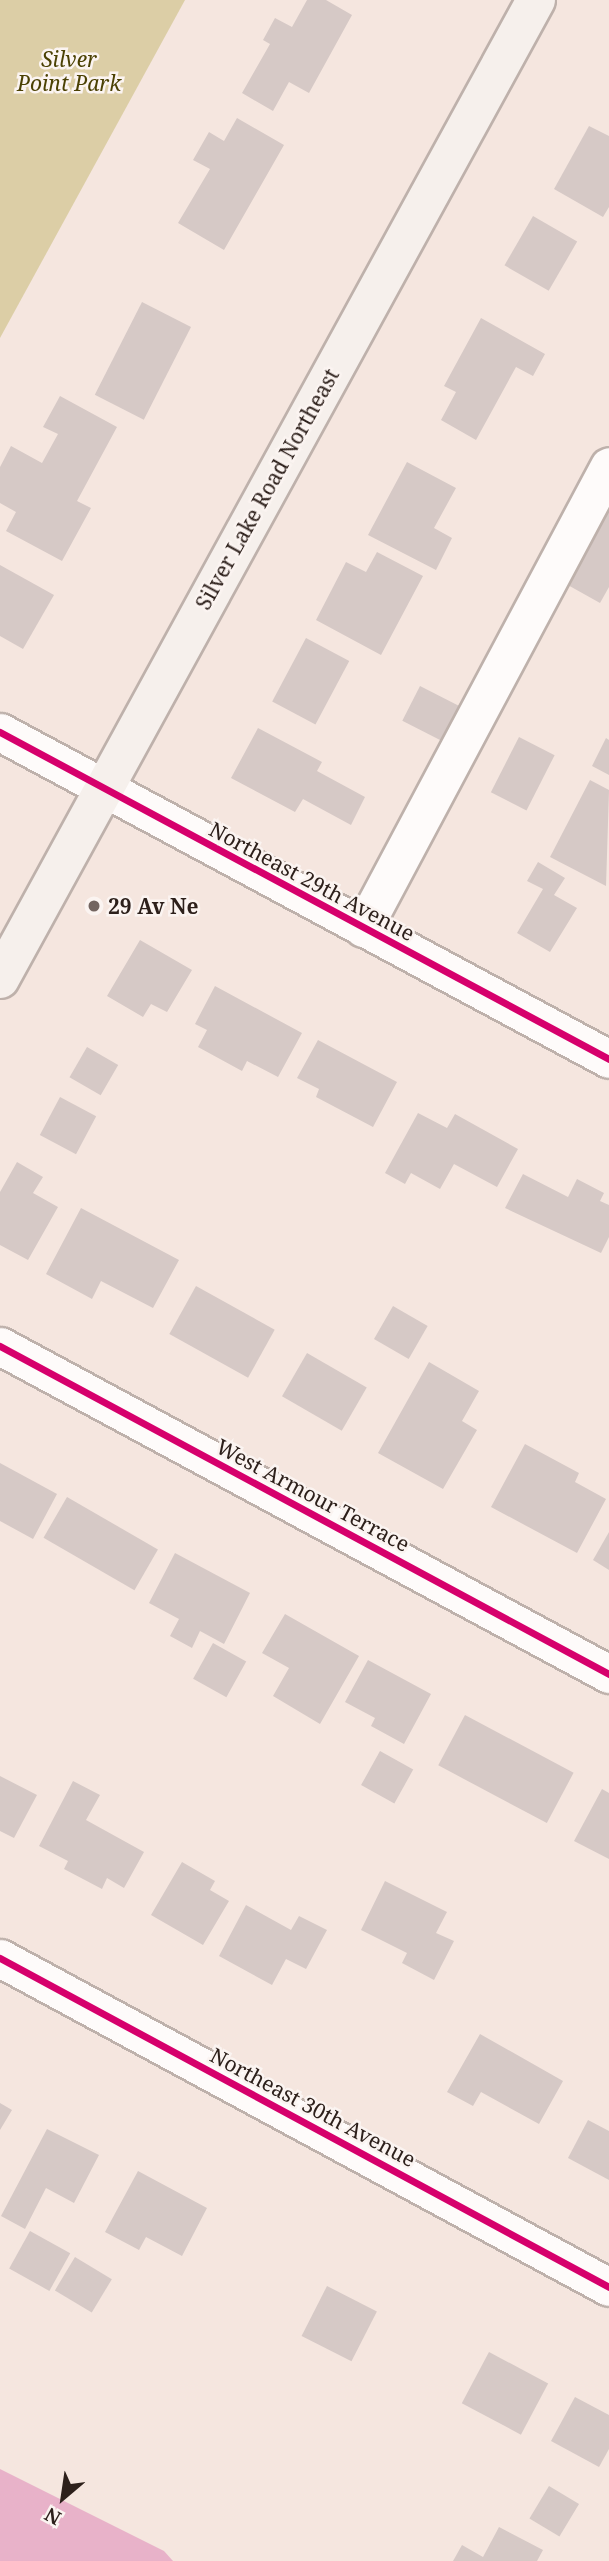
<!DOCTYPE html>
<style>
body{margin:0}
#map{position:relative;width:609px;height:2561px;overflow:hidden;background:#f5e6df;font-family:"Noto Serif",serif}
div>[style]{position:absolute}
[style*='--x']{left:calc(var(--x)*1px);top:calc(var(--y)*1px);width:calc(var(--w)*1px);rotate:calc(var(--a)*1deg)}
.green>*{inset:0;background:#dccea6}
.water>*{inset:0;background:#e8b2c9}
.building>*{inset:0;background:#d6c9c6;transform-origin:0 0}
.roads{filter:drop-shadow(2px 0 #beb1ab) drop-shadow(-2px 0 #beb1ab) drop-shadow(0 2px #beb1ab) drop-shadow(0 -2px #beb1ab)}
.minor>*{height:37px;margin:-18.5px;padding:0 18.5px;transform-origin:18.5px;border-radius:18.5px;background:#fefbfa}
.major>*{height:38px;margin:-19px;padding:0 19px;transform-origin:19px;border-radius:19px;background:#f6f0ec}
.cycleway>*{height:7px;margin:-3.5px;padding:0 3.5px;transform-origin:3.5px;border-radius:3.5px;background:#d6006c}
.dots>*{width:19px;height:19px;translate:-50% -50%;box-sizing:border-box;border:4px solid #fbf4f1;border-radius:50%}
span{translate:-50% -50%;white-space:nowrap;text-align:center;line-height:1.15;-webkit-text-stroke:5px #fbf4f1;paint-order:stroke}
.park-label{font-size:21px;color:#4b4103;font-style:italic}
.street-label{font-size:21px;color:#2d201b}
.poi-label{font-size:21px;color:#2d201b;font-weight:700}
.left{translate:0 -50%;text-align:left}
.north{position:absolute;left:28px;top:2463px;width:70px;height:70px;-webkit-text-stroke:5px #fbf4f1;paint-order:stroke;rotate:209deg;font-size:19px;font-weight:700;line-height:28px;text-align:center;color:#2d201b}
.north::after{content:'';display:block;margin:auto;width:24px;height:32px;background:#2d201b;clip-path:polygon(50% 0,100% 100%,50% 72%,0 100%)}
</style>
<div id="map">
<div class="green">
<div style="clip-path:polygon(0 0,185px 0,0 338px)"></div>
</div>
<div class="water">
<div style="clip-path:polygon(0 2469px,164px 2551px,173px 2561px,0 2561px)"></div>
</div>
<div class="building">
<div style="clip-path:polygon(307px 0,326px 0,352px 15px,309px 93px,289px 82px,273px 111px,242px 93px,270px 44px,263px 40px,275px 18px,292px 27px)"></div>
<div style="clip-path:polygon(237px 118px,284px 145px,224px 250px,178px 223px,210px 169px,193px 160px,209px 132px,224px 141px)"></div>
<div style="clip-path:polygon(589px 126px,609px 136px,609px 207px,603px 217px,554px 189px)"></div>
<div style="left:533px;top:216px;width:51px;height:57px;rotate:30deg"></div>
<div style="left:142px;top:302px;width:55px;height:104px;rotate:27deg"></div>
<div style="clip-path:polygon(481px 318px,545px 354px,533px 376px,516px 367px,476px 440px,441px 420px,456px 392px,444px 386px)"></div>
<div style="clip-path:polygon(60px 396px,117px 427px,77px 501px,91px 508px,62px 561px,6px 531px,16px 512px,0 503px,0 467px,11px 446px,42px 463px,58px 434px,43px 427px)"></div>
<div style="clip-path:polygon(407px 462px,456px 488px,434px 528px,452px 538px,436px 570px,368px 535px)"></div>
<div style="clip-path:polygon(609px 510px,609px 587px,600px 603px,566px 584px)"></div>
<div style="clip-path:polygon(377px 552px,423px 576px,381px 655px,316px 620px,346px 562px,366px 572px)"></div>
<div style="clip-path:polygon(0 565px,54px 595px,23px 649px,0 636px)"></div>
<div style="left:306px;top:638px;width:49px;height:72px;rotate:28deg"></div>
<div style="left:420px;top:686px;width:44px;height:39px;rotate:27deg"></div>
<div style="clip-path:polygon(258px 728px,322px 762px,317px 771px,365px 797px,351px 825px,303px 799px,295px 812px,231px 778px)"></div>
<div style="left:519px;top:737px;width:40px;height:62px;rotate:27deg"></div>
<div style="clip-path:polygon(606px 738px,609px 740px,609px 775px,592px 766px)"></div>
<div style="clip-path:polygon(590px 780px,609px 790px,606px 886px,550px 857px)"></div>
<div style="clip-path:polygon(538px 862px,565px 878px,554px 895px,577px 908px,550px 952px,517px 933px,543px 889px,527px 881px)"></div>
<div style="clip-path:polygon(140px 940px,192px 970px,167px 1012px,151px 1004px,143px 1017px,107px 996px)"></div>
<div style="clip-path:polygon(215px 986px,302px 1033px,278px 1077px,247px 1061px,242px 1071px,198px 1047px,207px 1030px,195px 1024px)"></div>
<div style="clip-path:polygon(318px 1040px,397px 1082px,373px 1127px,316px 1097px,319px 1089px,297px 1078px)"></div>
<div style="left:87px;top:1047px;width:36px;height:35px;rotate:30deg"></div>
<div style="left:60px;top:1097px;width:41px;height:43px;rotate:28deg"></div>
<div style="clip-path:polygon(418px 1113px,447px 1128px,455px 1114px,518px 1149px,497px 1187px,454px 1164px,440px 1189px,411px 1173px,405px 1184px,385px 1173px)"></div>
<div style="clip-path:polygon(17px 1162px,43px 1177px,33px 1193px,58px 1207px,28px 1260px,0 1245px,0 1192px)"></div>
<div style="clip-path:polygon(523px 1174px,568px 1197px,577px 1179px,604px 1193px,600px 1201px,609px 1205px,609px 1237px,601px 1253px,505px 1208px)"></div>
<div style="clip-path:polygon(81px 1208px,179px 1260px,153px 1308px,101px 1281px,92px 1299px,46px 1274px)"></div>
<div style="left:196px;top:1286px;width:90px;height:55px;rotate:29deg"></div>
<div style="left:393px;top:1306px;width:40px;height:38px;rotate:30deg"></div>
<div style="left:307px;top:1353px;width:69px;height:50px;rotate:30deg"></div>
<div style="clip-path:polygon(429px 1362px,479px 1391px,462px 1421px,477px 1430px,443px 1489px,378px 1453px)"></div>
<div style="clip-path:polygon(525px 1444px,579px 1473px,575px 1482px,606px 1499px,577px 1553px,491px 1507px)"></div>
<div style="clip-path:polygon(0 1463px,57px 1494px,33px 1539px,0 1521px)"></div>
<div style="left:67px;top:1497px;width:105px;height:47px;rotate:30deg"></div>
<div style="clip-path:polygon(609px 1532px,609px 1570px,593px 1560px)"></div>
<div style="clip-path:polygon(175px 1553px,250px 1593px,224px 1644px,200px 1631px,192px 1648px,170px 1636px,179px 1619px,149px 1603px)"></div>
<div style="clip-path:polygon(285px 1614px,359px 1656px,320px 1724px,273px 1696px,289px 1668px,262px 1653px)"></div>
<div style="left:213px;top:1643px;width:38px;height:41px;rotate:29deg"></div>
<div style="clip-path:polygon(368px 1660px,431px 1694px,404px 1744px,371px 1726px,375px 1718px,345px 1702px)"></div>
<div style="left:465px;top:1715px;width:123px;height:57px;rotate:28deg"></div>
<div style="left:380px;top:1751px;width:38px;height:39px;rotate:29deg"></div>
<div style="clip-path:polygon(0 1776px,37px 1795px,14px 1838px,0 1831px)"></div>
<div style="clip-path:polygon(73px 1781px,100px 1795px,86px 1820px,144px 1852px,124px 1888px,107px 1878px,102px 1889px,64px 1869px,68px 1861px,39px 1846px)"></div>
<div style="clip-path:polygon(602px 1789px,609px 1793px,609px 1859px,574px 1841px)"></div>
<div style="clip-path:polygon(182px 1862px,215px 1881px,210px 1890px,229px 1901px,203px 1945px,151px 1915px)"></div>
<div style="clip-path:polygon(385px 1881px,447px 1912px,436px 1933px,454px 1941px,434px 1980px,402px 1963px,407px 1953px,361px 1930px)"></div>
<div style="clip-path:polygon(246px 1905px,291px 1930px,299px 1916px,327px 1930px,306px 1969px,286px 1959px,272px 1985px,219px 1956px)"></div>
<div style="clip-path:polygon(480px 2034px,563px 2081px,539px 2124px,481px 2092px,473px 2106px,447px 2092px)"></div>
<div style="clip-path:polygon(0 2103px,12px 2110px,0 2130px)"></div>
<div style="clip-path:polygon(588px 2120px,609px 2131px,609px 2180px,568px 2158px)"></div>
<div style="clip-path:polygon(47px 2129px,99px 2155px,74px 2203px,46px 2188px,25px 2229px,1px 2216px)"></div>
<div style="clip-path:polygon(138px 2171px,207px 2208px,182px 2256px,146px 2237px,139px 2250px,105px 2232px)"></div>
<div style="left:30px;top:2231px;width:46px;height:43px;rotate:29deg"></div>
<div style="left:75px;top:2257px;width:43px;height:39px;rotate:31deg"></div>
<div style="left:327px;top:2286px;width:56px;height:56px;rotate:27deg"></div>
<div style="left:489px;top:2352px;width:67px;height:58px;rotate:28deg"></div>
<div style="clip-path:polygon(575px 2397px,609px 2415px,609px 2449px,599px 2467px,551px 2441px)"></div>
<div style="left:549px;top:2486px;width:35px;height:38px;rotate:31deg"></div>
<div style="clip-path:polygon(499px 2527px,543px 2550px,537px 2561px,453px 2561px,462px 2545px,483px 2557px)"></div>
</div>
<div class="roads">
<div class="minor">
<div style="--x:0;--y:732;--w:691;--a:28.23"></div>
<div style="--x:363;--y:928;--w:523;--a:-61.97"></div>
<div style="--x:0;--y:1346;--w:692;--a:28.31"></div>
<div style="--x:0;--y:1958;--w:692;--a:28.38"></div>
</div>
<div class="major">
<div style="--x:0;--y:979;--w:1116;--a:-61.3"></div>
</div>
</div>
<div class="cycleway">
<div style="--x:0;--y:732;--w:691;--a:28.23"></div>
<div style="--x:0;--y:1346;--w:692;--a:28.31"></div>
<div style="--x:0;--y:1958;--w:692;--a:28.38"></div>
</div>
<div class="dots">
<div style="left:94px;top:906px;background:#736560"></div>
</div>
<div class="park-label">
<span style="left:69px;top:71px">Silver<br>Point Park</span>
</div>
<div class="street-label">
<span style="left:267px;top:489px;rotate:-61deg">Silver Lake Road Northeast</span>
<span style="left:312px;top:881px;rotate:28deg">Northeast 29th Avenue</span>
<span style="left:313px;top:1495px;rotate:28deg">West Armour Terrace</span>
<span style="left:313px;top:2107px;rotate:28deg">Northeast 30th Avenue</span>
</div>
<div class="poi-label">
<span class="left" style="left:108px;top:906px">29 Av Ne</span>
</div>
<div class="north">N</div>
</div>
